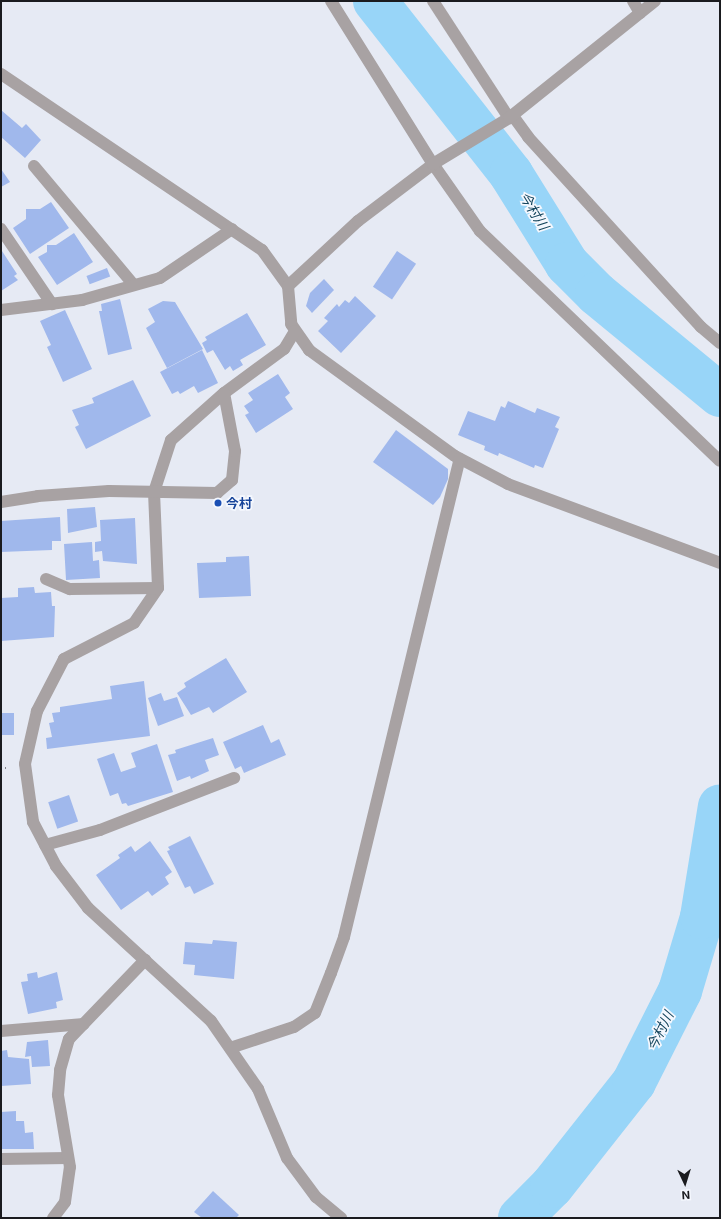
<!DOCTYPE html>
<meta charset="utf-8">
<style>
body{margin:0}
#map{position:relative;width:721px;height:1219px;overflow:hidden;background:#e6eaf4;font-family:Inter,"Noto Sans JP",sans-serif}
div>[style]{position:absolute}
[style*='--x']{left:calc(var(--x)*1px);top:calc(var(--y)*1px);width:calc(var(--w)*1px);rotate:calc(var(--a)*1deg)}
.river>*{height:44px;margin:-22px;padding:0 22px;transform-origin:22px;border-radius:22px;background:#98d5f8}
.building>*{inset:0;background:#a0b8ec;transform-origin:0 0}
.path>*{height:2.5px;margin-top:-1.25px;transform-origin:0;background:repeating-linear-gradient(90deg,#82858c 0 1px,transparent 0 4px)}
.minor>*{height:12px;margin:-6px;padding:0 6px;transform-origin:6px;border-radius:6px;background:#a8a2a3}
.dots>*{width:11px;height:11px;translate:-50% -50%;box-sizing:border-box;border:2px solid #f5f8fe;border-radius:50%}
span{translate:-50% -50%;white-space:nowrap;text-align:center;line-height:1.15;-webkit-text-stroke:3.5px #f5f8fe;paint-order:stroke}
.transit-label{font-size:13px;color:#164399;font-weight:700}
.left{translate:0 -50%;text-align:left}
.water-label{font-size:14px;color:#14455d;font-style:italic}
.frame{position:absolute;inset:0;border:2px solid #1a1b1f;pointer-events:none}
.north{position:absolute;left:665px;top:1163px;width:40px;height:40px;-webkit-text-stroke:3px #f5f8fe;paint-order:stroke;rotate:176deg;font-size:11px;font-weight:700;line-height:16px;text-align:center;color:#1a1b1f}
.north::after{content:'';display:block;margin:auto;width:14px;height:18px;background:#1a1b1f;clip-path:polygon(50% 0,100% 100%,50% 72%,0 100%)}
</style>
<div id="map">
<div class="river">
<div style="--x:375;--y:1;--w:220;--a:51.8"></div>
<div style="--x:511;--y:174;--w:106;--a:58.1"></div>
<div style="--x:567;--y:264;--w:42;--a:45"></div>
<div style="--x:597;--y:294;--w:159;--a:39.4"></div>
<div style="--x:520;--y:1218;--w:45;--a:-45"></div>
<div style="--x:552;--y:1186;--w:132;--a:-51.7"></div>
<div style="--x:634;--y:1082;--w:102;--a:-63.2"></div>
<div style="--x:680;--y:991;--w:77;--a:-73.4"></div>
<div style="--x:702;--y:917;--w:112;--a:-80.8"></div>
</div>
<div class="building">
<div style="clip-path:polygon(1px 110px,22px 128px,26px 124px,41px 140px,25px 158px,1px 137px)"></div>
<div style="clip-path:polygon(1px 169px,10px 182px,1px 187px)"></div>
<div style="clip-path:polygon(51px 202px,69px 228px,30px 254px,13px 228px,26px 219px,26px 209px,40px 209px)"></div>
<div style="clip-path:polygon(74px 233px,93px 262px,57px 285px,38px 257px,47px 252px,47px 245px,56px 245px)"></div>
<div style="clip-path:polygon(2px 251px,17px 274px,14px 276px,18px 280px,1px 291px)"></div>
<div style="left:397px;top:251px;width:23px;height:43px;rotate:34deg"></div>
<div style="left:107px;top:268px;width:9px;height:22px;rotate:69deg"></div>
<div style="clip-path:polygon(324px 279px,334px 290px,312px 313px,306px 306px,310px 293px)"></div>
<div style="clip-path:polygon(355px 296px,376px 316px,341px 353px,318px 331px,328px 321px,324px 318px,337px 304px,339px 307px,345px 300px,349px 303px)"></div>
<div style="clip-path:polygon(120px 299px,132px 349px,108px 355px,99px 311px,102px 311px,101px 304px)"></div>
<div style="clip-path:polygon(163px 301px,175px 302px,203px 349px,167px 368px,146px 328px,155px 322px,148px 309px)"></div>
<div style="clip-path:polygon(65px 310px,92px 369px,63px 382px,47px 347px,51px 345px,40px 321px)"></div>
<div style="clip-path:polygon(247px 313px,266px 345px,240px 360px,243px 365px,233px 371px,230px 366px,225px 370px,213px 350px,207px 353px,202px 343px,207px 340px,205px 337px)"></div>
<div style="clip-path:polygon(202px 350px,218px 383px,198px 393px,194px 386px,180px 394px,178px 391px,172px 394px,160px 372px)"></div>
<div style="clip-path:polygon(278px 374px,290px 393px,285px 397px,293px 409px,256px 433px,245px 415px,249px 413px,244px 406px,253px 400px,248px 393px)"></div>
<div style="clip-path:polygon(133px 380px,151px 416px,86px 449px,75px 427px,79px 425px,72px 410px,94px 403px,92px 398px)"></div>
<div style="clip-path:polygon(508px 401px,535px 413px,537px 408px,560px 417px,555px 427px,559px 429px,543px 468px,535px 465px,534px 468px,499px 453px,498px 456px,484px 450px,485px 446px,458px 435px,468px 411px,495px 421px,501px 406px,505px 408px)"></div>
<div style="clip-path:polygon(396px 430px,448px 469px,448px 479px,440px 497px,433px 505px,373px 462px)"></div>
<div style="clip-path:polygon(95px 507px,97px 527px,68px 533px,67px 509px)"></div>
<div style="clip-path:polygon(60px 517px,61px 541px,52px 541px,52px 550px,1px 552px,1px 521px)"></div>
<div style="clip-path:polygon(135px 518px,137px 564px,103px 561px,102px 551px,95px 552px,95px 542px,101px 541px,100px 520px)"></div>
<div style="clip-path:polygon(92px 542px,93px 561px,99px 560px,100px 578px,66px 580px,64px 544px)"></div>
<div style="clip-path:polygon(249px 556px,251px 596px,199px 598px,197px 563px,226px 562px,226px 557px)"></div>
<div style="clip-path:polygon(34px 587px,35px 593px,51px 592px,52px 606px,55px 606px,54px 637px,1px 641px,1px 598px,18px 597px,18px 588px)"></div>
<div style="clip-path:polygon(226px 658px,247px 692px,213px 713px,209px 707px,191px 715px,177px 693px,186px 687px,184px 683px)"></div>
<div style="clip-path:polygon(144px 681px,150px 736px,47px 749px,46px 738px,52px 737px,49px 723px,54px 722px,52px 713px,60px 712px,60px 707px,112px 699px,110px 686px)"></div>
<div style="clip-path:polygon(161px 693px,164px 701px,177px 697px,184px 716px,158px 726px,148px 698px)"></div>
<div style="left:1px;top:713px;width:13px;height:22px"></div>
<div style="clip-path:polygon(263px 725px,271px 743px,279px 739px,286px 755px,244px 773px,241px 766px,235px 769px,223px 742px)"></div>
<div style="clip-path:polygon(213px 738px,219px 755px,205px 760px,209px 771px,191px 779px,190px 776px,177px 781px,168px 755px,176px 753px,175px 750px)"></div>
<div style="clip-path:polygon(157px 744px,173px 792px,128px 806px,126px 803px,122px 804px,118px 793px,110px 796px,97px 759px,114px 753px,121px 772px,136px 767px,131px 753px)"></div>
<div style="left:69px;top:795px;width:28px;height:22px;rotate:71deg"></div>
<div style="clip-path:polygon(190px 836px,214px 884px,194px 894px,190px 886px,185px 888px,167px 851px,170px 850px,168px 847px)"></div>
<div style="clip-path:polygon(150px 841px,172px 872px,165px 877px,169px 884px,152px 896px,148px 891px,121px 910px,96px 875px,120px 858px,118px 855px,131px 846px,135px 852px)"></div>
<div style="clip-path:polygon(213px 940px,237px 942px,234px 979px,194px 975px,195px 965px,183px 964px,185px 942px,212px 944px)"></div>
<div style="clip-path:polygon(37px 972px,38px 978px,57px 972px,63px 1000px,56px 1002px,57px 1008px,28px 1014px,21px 982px,28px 981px,27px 974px)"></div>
<div style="clip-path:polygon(48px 1040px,50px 1066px,32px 1067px,31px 1056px,25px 1057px,27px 1042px)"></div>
<div style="clip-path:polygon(7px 1050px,8px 1057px,29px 1059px,31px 1084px,1px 1086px,1px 1051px)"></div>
<div style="clip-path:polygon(16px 1111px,16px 1121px,24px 1121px,25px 1133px,33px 1132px,34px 1149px,1px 1149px,1px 1112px)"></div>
<div style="clip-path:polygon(213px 1191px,239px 1215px,236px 1218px,202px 1218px,194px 1212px)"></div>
</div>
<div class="path">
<div style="--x:1;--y:768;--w:7;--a:0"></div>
</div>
<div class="minor">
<div style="--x:331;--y:1;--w:192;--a:58"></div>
<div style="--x:433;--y:164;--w:82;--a:55"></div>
<div style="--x:480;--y:231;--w:332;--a:43.8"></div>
<div style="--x:433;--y:1;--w:140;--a:57"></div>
<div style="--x:633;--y:1;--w:14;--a:60"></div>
<div style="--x:1;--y:74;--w:315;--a:34"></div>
<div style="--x:262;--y:250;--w:44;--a:54.2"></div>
<div style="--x:288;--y:286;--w:38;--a:85"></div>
<div style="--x:291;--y:324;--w:32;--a:55"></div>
<div style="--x:309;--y:350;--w:180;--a:36"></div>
<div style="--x:455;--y:456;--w:60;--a:27.8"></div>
<div style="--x:508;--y:484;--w:226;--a:20.4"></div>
<div style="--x:513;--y:116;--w:26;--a:54"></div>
<div style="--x:528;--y:137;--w:257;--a:47.7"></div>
<div style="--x:701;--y:327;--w:25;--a:40"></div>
<div style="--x:34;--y:166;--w:155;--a:50"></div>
<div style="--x:1;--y:229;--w:91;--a:55.8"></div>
<div style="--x:288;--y:286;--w:96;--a:-42.9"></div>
<div style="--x:358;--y:221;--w:94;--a:-37.2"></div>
<div style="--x:433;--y:164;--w:89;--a:-31.2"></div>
<div style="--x:509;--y:118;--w:187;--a:-38.7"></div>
<div style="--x:1;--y:310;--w:82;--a:-7"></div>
<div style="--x:82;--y:300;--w:81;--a:-15.8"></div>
<div style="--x:160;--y:278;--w:87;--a:-34.2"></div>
<div style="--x:295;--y:331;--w:21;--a:121"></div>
<div style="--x:284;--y:349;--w:74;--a:143.7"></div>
<div style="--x:224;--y:393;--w:71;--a:138.4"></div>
<div style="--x:171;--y:440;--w:55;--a:108.1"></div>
<div style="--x:154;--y:492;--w:96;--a:87.6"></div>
<div style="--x:158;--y:588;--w:42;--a:124.4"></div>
<div style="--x:134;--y:623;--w:79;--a:152.8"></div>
<div style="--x:64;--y:659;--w:59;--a:117.4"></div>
<div style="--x:37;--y:711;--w:54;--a:102.8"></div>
<div style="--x:25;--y:764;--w:59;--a:82.1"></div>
<div style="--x:33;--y:822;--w:50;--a:62.4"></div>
<div style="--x:56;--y:866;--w:53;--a:52.7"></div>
<div style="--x:88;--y:908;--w:167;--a:42.6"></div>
<div style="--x:211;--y:1021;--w:83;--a:55.3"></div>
<div style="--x:258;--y:1089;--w:75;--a:67.2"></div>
<div style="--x:287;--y:1158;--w:49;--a:53.4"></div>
<div style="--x:316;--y:1197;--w:33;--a:40"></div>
<div style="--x:1;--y:502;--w:37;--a:-9"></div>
<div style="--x:38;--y:496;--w:71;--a:-4"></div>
<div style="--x:109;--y:491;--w:108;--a:1.1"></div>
<div style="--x:217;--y:493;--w:20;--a:-41"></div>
<div style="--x:232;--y:480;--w:29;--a:-84"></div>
<div style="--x:235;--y:451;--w:59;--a:-100.7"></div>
<div style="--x:46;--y:579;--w:26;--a:23"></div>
<div style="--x:70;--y:589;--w:88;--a:-0.7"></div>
<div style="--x:45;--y:845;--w:57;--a:-15.3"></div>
<div style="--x:100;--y:830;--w:144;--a:-21.2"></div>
<div style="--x:1;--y:1031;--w:83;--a:-4.8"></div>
<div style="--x:230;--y:1048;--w:67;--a:-18.2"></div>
<div style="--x:294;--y:1027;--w:25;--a:-34"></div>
<div style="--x:315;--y:1013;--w:43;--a:-68.2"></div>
<div style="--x:331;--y:973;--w:38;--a:-70"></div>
<div style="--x:344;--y:937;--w:492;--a:-76.4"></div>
<div style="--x:1;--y:1159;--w:67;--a:-0.9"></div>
<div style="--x:53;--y:1218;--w:20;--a:-53"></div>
<div style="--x:65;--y:1202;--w:35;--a:-82"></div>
<div style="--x:70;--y:1167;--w:73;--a:-99.5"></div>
<div style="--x:58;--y:1095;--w:25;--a:-85"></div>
<div style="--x:60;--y:1070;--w:32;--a:-74"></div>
<div style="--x:69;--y:1039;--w:110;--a:-46.1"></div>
</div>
<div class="dots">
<div style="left:218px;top:503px;background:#1a4fb4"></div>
</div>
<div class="transit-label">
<span class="left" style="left:226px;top:503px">今村</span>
</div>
<div class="water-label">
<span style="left:534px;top:211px;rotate:58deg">今村川</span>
<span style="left:660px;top:1031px;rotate:-63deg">今村川</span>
</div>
<div class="frame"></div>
<div class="north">N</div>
</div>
